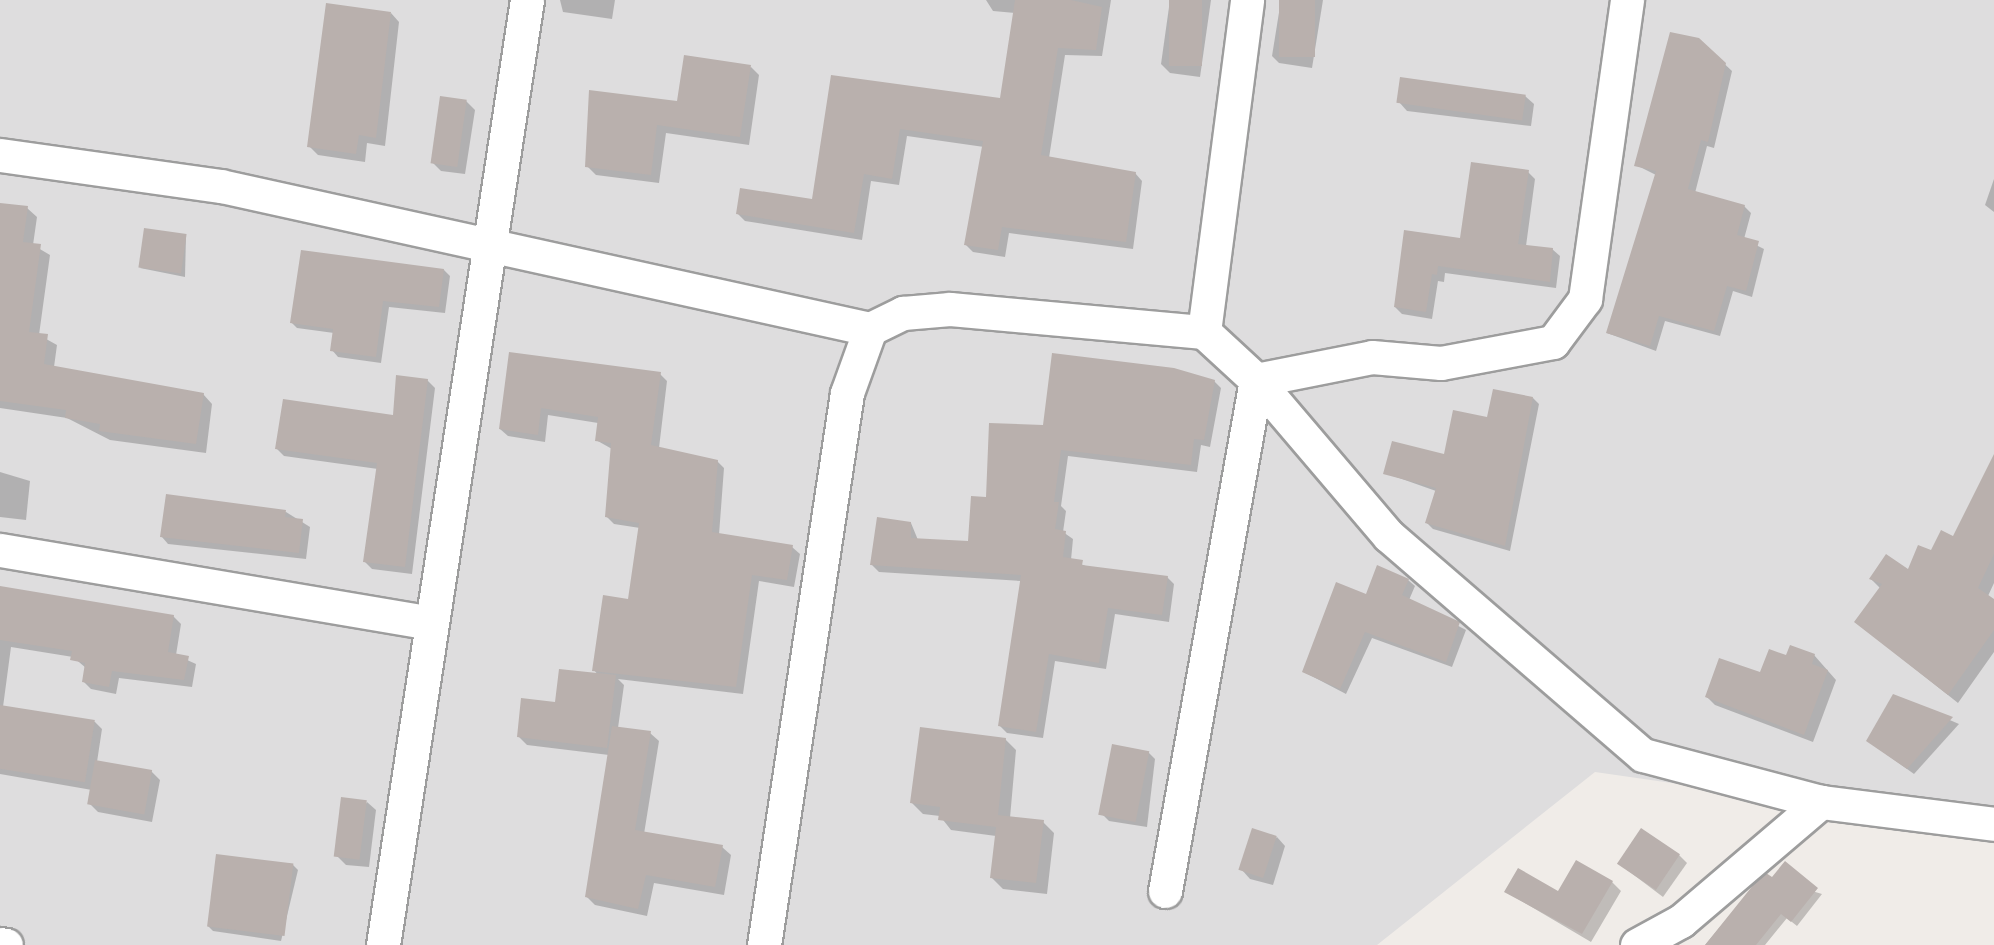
<!DOCTYPE html>
<style>
body{margin:0}
#map{position:relative;width:1994px;height:945px;overflow:hidden;background:#f0ece8;font-family:Mulish,sans-serif}
div>[style]{position:absolute}
[style*='--x']{left:calc(var(--x)*1px);top:calc(var(--y)*1px);width:calc(var(--w)*1px);rotate:calc(var(--a)*1deg)}
.residential>*{inset:0;background:#deddde}
.shadow>*{inset:0;background:#0003}
.building>*{inset:0;background:#b9b0ad;transform-origin:0 0}
.roads{filter:drop-shadow(2px 0 #9d9d9d) drop-shadow(-2px 0 #9d9d9d) drop-shadow(0 2px #9d9d9d) drop-shadow(0 -2px #9d9d9d)}
.street>*{height:33px;margin:-16.5px;padding:0 16.5px;transform-origin:16.5px;border-radius:16.5px;background:#fff}
span{translate:-50% -50%;white-space:nowrap;text-align:center;line-height:1.15;-webkit-text-stroke:6px #fff;paint-order:stroke}
</style>
<div id="map">
<div class="residential">
<div style="clip-path:polygon(0 0,1994px 0,1994px 829px,1595px 772px,1377px 945px,0 945px)"></div>
</div>
<div class="shadow">
<div style="clip-path:polygon(560px 0,615px 0,612px 19px,563px 12px)"></div>
<div style="clip-path:polygon(986px 0,1111px 0,1102px 56px,1065px 55px,1049px 158px,1135px 173px,1142px 181px,1133px 249px,1009px 233px,1005px 257px,973px 252px,966px 245px,984px 147px,907px 136px,899px 185px,871px 181px,862px 240px,745px 221px,738px 214px,814px 200px,833px 77px,1001px 100px,1015px 13px,993px 11px)"></div>
<div style="clip-path:polygon(1170px 0,1211px 0,1200px 77px,1170px 73px,1161px 64px)"></div>
<div style="clip-path:polygon(1281px 0,1323px 0,1312px 68px,1279px 63px,1272px 56px)"></div>
<div style="clip-path:polygon(391px 13px,399px 22px,385px 146px,367px 143px,365px 162px,318px 155px,309px 146px)"></div>
<div style="clip-path:polygon(1699px 40px,1732px 71px,1714px 148px,1707px 146px,1695px 193px,1744px 206px,1751px 213px,1744px 239px,1764px 249px,1752px 297px,1733px 291px,1720px 336px,1665px 321px,1656px 351px,1607px 333px,1656px 175px,1636px 165px)"></div>
<div style="clip-path:polygon(751px 67px,759px 75px,749px 145px,666px 133px,659px 183px,596px 175px,587px 166px,678px 103px)"></div>
<div style="clip-path:polygon(1525px 96px,1534px 104px,1531px 126px,1407px 111px,1399px 102px)"></div>
<div style="clip-path:polygon(466px 101px,475px 110px,465px 174px,441px 171px,432px 162px)"></div>
<div style="clip-path:polygon(1528px 172px,1535px 179px,1526px 246px,1552px 249px,1560px 256px,1556px 288px,1445px 273px,1444px 282px,1438px 281px,1432px 319px,1402px 314px,1395px 307px)"></div>
<div style="clip-path:polygon(1994px 179px,1994px 212px,1985px 205px)"></div>
<div style="clip-path:polygon(0 205px,27px 208px,37px 217px,33px 245px,50px 255px,39px 335px,57px 345px,54px 367px,203px 394px,212px 404px,206px 453px,110px 440px,67px 418px,0 408px)"></div>
<div style="clip-path:polygon(186px 236px,185px 277px,140px 268px)"></div>
<div style="clip-path:polygon(444px 270px,450px 276px,445px 313px,389px 307px,381px 363px,338px 357px,332px 350px,334px 333px,297px 328px,291px 322px)"></div>
<div style="clip-path:polygon(510px 354px,660px 374px,667px 381px,659px 448px,717px 461px,724px 468px,719px 535px,792px 547px,800px 554px,794px 587px,759px 581px,743px 694px,618px 679px,624px 685px,618px 728px,650px 733px,659px 741px,644px 834px,722px 847px,731px 855px,724px 895px,654px 883px,647px 916px,595px 905px,586px 896px,609px 755px,527px 745px,519px 737px,598px 675px,594px 670px,630px 601px,640px 528px,614px 524px,606px 516px,612px 449px,596px 440px,598px 423px,548px 415px,545px 442px,508px 436px,500px 429px)"></div>
<div style="clip-path:polygon(427px 380px,435px 388px,412px 574px,372px 569px,364px 561px,378px 469px,284px 456px,276px 448px,394px 417px)"></div>
<div style="clip-path:polygon(1214px 381px,1221px 388px,1210px 447px,1201px 445px,1197px 472px,1068px 456px,1061px 506px,1066px 511px,1063px 532px,1073px 539px,1071px 560px,1088px 567px,1167px 577px,1174px 584px,1169px 622px,1115px 614px,1106px 669px,1055px 661px,1043px 738px,1007px 733px,1000px 726px,1021px 581px,879px 572px,872px 565px,911px 523px,918px 540px,969px 542px,988px 499px,1044px 426px)"></div>
<div style="clip-path:polygon(1533px 398px,1539px 404px,1510px 551px,1433px 529px,1427px 523px,1436px 491px,1385px 473px,1445px 456px,1489px 419px)"></div>
<div style="clip-path:polygon(1994px 457px,1994px 583px,1988px 596px,1994px 600px,1994px 652px,1958px 703px,1856px 622px,1880px 588px,1871px 579px,1909px 572px,1954px 538px)"></div>
<div style="clip-path:polygon(0 472px,30px 481px,26px 520px,0 517px)"></div>
<div style="clip-path:polygon(286px 512px,310px 527px,306px 559px,168px 544px,162px 537px)"></div>
<div style="clip-path:polygon(1408px 580px,1415px 586px,1409px 600px,1466px 630px,1452px 667px,1372px 638px,1346px 694px,1304px 672px,1367px 596px)"></div>
<div style="clip-path:polygon(0 589px,173px 616px,181px 624px,176px 655px,196px 664px,192px 687px,119px 678px,116px 694px,91px 689px,84px 682px,86px 668px,73px 657px,11px 647px,3px 707px,95px 722px,102px 729px,97px 762px,151px 771px,160px 780px,152px 822px,98px 812px,90px 804px,92px 790px,0 774px)"></div>
<div style="clip-path:polygon(1814px 655px,1836px 680px,1813px 742px,1715px 705px,1706px 696px,1761px 674px,1787px 657px)"></div>
<div style="clip-path:polygon(1894px 696px,1959px 724px,1914px 774px,1868px 741px)"></div>
<div style="clip-path:polygon(1005px 739px,1016px 750px,1010px 818px,1043px 822px,1054px 833px,1047px 894px,1003px 889px,991px 877px,996px 836px,951px 830px,940px 816px,923px 814px,912px 803px)"></div>
<div style="clip-path:polygon(1148px 752px,1155px 759px,1147px 827px,1109px 821px,1102px 814px)"></div>
<div style="clip-path:polygon(367px 802px,376px 810px,369px 867px,346px 865px,337px 856px)"></div>
<div style="clip-path:polygon(1277px 837px,1285px 846px,1273px 885px,1250px 879px,1242px 870px)"></div>
<div style="clip-path:polygon(1679px 855px,1687px 863px,1663px 897px,1618px 863px)"></div>
<div style="clip-path:polygon(292px 864px,298px 870px,281px 941px,213px 931px,208px 926px)"></div>
<div style="clip-path:polygon(1772px 879px,1822px 894px,1797px 926px,1787px 918px,1765px 945px,1705px 945px,1755px 885px)"></div>
<div style="clip-path:polygon(1612px 882px,1621px 891px,1591px 942px,1506px 892px,1558px 893px)"></div>
</div>
<div class="building">
<div style="clip-path:polygon(1015px 0,1071px 0,1102px 7px,1096px 50px,1058px 48px,1041px 155px,1136px 172px,1126px 242px,1002px 227px,998px 250px,964px 245px,983px 141px,900px 129px,892px 179px,864px 174px,854px 233px,736px 214px,740px 188px,812px 199px,831px 75px,1000px 98px)"></div>
<div style="left:1169px;top:0;width:33px;height:66px"></div>
<div style="left:1279px;top:0;width:36px;height:57px"></div>
<div style="clip-path:polygon(326px 3px,391px 12px,376px 138px,359px 135px,356px 154px,307px 147px)"></div>
<div style="clip-path:polygon(1670px 32px,1699px 38px,1726px 63px,1708px 142px,1701px 140px,1688px 189px,1745px 205px,1737px 235px,1759px 241px,1746px 291px,1727px 286px,1714px 331px,1659px 316px,1650px 346px,1606px 333px,1656px 171px,1634px 166px)"></div>
<div style="clip-path:polygon(684px 55px,751px 65px,740px 137px,657px 125px,651px 175px,585px 167px,589px 90px,677px 101px)"></div>
<div style="left:1400px;top:77px;width:127px;height:26px;rotate:8deg"></div>
<div style="left:440px;top:96px;width:27px;height:68px;rotate:8deg"></div>
<div style="clip-path:polygon(1471px 162px,1529px 170px,1518px 244px,1553px 248px,1550px 282px,1438px 266px,1437px 275px,1432px 274px,1426px 312px,1394px 307px,1404px 230px,1460px 238px)"></div>
<div style="clip-path:polygon(0 203px,28px 206px,23px 242px,41px 244px,29px 332px,48px 334px,44px 364px,204px 393px,196px 444px,99px 431px,100px 424px,65px 418px,66px 410px,0 401px)"></div>
<div style="left:144px;top:228px;width:43px;height:40px;rotate:8deg"></div>
<div style="clip-path:polygon(301px 250px,444px 269px,439px 307px,383px 301px,376px 357px,330px 351px,333px 329px,290px 323px)"></div>
<div style="clip-path:polygon(509px 352px,661px 372px,651px 445px,718px 460px,712px 532px,793px 545px,787px 580px,752px 575px,736px 687px,592px 671px,603px 595px,628px 599px,639px 523px,605px 517px,611px 443px,595px 441px,598px 417px,541px 408px,538px 435px,499px 429px)"></div>
<div style="clip-path:polygon(1052px 353px,1174px 368px,1215px 380px,1204px 440px,1194px 439px,1191px 465px,1061px 450px,1054px 502px,1059px 502px,1055px 529px,1066px 531px,1063px 557px,1083px 560px,1082px 565px,1168px 576px,1162px 615px,1108px 608px,1099px 663px,1049px 654px,1036px 732px,998px 726px,1021px 575px,870px 565px,877px 517px,911px 522px,911px 538px,968px 541px,971px 496px,986px 497px,989px 423px,1043px 425px)"></div>
<div style="clip-path:polygon(396px 375px,428px 379px,405px 567px,363px 562px,377px 463px,275px 449px,283px 399px,393px 415px)"></div>
<div style="clip-path:polygon(1493px 389px,1533px 397px,1505px 546px,1425px 523px,1436px 488px,1383px 474px,1392px 441px,1444px 454px,1453px 410px,1487px 417px)"></div>
<div style="clip-path:polygon(1994px 454px,1994px 554px,1978px 588px,1994px 599px,1994px 630px,1948px 695px,1854px 622px,1882px 584px,1869px 579px,1886px 554px,1908px 569px,1918px 545px,1931px 550px,1941px 530px,1953px 536px)"></div>
<div style="clip-path:polygon(166px 494px,286px 510px,285px 517px,303px 519px,299px 553px,160px 537px)"></div>
<div style="clip-path:polygon(1377px 565px,1409px 579px,1402px 595px,1460px 622px,1446px 662px,1365px 632px,1340px 689px,1302px 672px,1336px 582px,1366px 594px)"></div>
<div style="clip-path:polygon(0 586px,174px 615px,168px 652px,189px 656px,184px 680px,112px 671px,109px 687px,82px 682px,85px 663px,70px 660px,72px 651px,0 640px)"></div>
<div style="clip-path:polygon(1790px 645px,1815px 654px,1812px 664px,1828px 670px,1804px 735px,1705px 697px,1719px 658px,1760px 672px,1769px 649px,1786px 655px)"></div>
<div style="clip-path:polygon(559px 669px,616px 675px,607px 748px,517px 737px,521px 698px,555px 702px)"></div>
<div style="clip-path:polygon(1893px 694px,1953px 717px,1907px 769px,1866px 741px)"></div>
<div style="left:0;top:705px;width:96px;height:63px;rotate:9deg"></div>
<div style="clip-path:polygon(612px 726px,651px 731px,635px 830px,723px 845px,715px 887px,646px 875px,638px 909px,585px 897px)"></div>
<div style="clip-path:polygon(920px 727px,1006px 738px,998px 815px,1044px 820px,1036px 883px,990px 878px,996px 827px,938px 820px,940px 807px,910px 803px)"></div>
<div style="left:1112px;top:744px;width:38px;height:72px;rotate:11deg"></div>
<div style="left:95px;top:760px;width:58px;height:45px;rotate:10deg"></div>
<div style="left:341px;top:797px;width:26px;height:60px;rotate:7deg"></div>
<div style="left:1252px;top:828px;width:26px;height:44px;rotate:18deg"></div>
<div style="left:1641px;top:828px;width:47px;height:43px;rotate:34deg"></div>
<div style="left:216px;top:854px;width:78px;height:73px;rotate:7deg"></div>
<div style="clip-path:polygon(1576px 860px,1613px 881px,1582px 934px,1504px 892px,1518px 868px,1558px 891px)"></div>
<div style="clip-path:polygon(1785px 861px,1818px 888px,1791px 922px,1781px 914px,1756px 945px,1705px 945px,1754px 884px,1766px 873px,1772px 877px)"></div>
</div>
<div class="roads">
<div class="street">
<div style="--x:0;--y:155;--w:223;--a:8"></div>
<div style="--x:221;--y:186;--w:665;--a:12.43"></div>
<div style="--x:870;--y:329;--w:37;--a:-26"></div>
<div style="--x:903;--y:313;--w:47;--a:-4.9"></div>
<div style="--x:950;--y:309;--w:255;--a:5.2"></div>
<div style="--x:1204;--y:332;--w:71;--a:42.7"></div>
<div style="--x:1256;--y:380;--w:205;--a:49.6"></div>
<div style="--x:1389;--y:536;--w:335;--a:40.8"></div>
<div style="--x:1643;--y:755;--w:184;--a:14.8"></div>
<div style="--x:1821;--y:802;--w:174;--a:7.2"></div>
<div style="--x:1204;--y:332;--w:335;--a:-82.6"></div>
<div style="--x:1256;--y:380;--w:118;--a:-11.2"></div>
<div style="--x:1372;--y:357;--w:69;--a:5"></div>
<div style="--x:1441;--y:363;--w:114;--a:-10.6"></div>
<div style="--x:1553;--y:342;--w:54;--a:-53.3"></div>
<div style="--x:1585;--y:299;--w:302;--a:-82"></div>
<div style="--x:0;--y:550;--w:437;--a:9.6"></div>
<div style="--x:1165;--y:891;--w:519;--a:-79.9"></div>
<div style="--x:0;--y:944;--w:6;--a:9"></div>
<div style="--x:383;--y:945;--w:956;--a:-81.34"></div>
<div style="--x:764;--y:945;--w:558;--a:-81.45"></div>
<div style="--x:847;--y:393;--w:68;--a:-70.2"></div>
<div style="--x:1637;--y:945;--w:50;--a:-28.6"></div>
<div style="--x:1681;--y:921;--w:184;--a:-40.4"></div>
</div>
</div>
</div>
